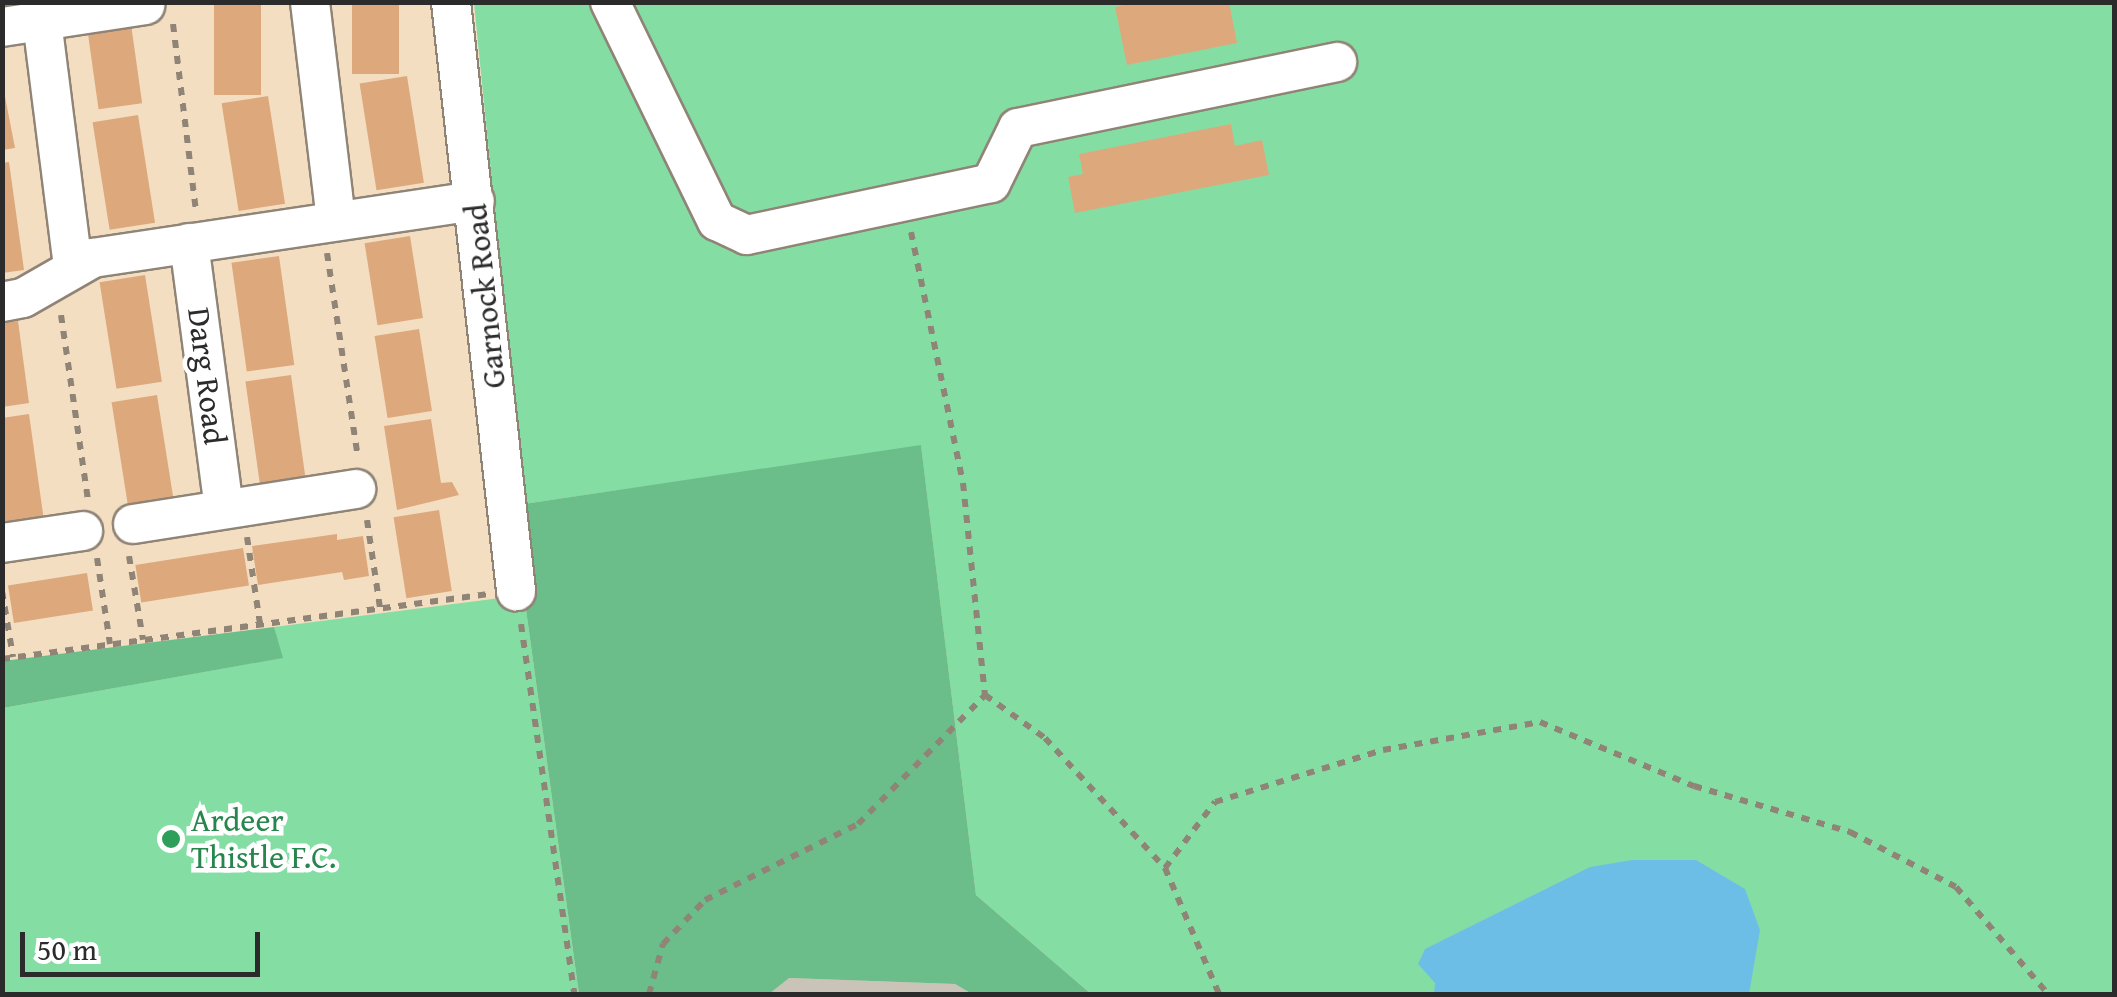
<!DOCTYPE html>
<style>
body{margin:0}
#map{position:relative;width:2117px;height:997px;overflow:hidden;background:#f3dec2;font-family:"Gentium Book Plus",serif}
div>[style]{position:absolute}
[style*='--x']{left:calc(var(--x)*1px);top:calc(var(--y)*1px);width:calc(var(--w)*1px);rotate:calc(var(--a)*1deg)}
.industrial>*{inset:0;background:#cac3b8}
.green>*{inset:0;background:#84dea4}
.forest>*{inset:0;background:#6bbd8a}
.water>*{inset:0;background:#6cbee7}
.building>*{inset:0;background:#dda97c;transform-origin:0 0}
.path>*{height:6px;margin-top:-3px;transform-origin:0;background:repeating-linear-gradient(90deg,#8f8476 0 8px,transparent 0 16px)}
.roads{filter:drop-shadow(2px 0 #8f8476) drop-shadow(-2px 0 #8f8476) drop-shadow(0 2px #8f8476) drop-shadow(0 -2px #8f8476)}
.minor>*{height:38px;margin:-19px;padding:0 19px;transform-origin:19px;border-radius:19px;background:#fff}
.dots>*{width:28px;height:28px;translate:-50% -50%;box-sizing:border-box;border:5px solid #fff;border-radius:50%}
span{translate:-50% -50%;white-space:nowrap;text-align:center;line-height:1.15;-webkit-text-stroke:9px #fff;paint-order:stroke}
.street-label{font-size:32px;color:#2b2b2b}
.leisure-label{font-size:32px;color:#27864d}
.left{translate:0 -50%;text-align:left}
.frame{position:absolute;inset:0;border:5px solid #2b2b2b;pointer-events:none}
.scale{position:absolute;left:20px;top:932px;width:240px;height:45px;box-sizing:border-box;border:5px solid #2b2b2b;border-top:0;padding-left:12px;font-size:30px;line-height:35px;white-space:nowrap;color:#2b2b2b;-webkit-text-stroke:8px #fff;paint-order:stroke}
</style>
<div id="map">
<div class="industrial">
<div style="clip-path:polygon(788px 978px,955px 984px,972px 994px,769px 994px)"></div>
</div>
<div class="green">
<div style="clip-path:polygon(474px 3px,2114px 3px,2114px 994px,1091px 994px,976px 895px,921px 446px,524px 504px)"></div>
<div style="clip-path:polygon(524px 595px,579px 994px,3px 994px,3px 708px,281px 658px,274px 627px)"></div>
</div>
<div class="forest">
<div style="clip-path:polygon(921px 445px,976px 895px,1091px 994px,972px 994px,955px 984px,789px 978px,769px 994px,579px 994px,524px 595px,524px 504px)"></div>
<div style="clip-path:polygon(274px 627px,283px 658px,3px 708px,3px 661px)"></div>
</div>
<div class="water">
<div style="clip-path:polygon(1632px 860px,1696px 860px,1745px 889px,1760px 930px,1749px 994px,1434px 994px,1435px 983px,1418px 964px,1425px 949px,1590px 867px)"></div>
</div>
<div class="building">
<div style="left:214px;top:2px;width:47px;height:93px"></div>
<div style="left:352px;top:2px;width:47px;height:72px"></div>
<div style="clip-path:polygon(1138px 2px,1229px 2px,1237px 43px,1127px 65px,1115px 7px)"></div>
<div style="left:131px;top:24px;width:80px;height:44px;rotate:82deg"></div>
<div style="left:407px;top:76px;width:108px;height:48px;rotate:81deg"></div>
<div style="clip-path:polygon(2px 81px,15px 148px,2px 150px)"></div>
<div style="left:268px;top:96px;width:109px;height:47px;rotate:81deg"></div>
<div style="left:138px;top:115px;width:109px;height:46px;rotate:81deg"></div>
<div style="clip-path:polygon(1231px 124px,1235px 146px,1262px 140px,1269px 175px,1075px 213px,1068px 177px,1083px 174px,1079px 154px)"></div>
<div style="clip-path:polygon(9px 162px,24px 270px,2px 273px,2px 163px)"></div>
<div style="left:410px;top:236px;width:83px;height:46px;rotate:81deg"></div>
<div style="left:279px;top:256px;width:110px;height:48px;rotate:82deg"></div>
<div style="left:145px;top:275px;width:108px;height:46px;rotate:81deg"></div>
<div style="clip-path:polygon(18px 321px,29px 403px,2px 407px,2px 323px)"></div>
<div style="left:419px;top:329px;width:83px;height:45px;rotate:81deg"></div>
<div style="left:291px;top:375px;width:107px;height:46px;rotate:82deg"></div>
<div style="left:157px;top:395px;width:108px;height:46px;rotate:81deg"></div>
<div style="clip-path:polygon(29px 414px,44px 521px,2px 526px,2px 418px)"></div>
<div style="clip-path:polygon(431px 419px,441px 483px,452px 482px,459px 495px,397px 510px,384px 426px)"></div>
<div style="left:439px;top:510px;width:82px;height:46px;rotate:81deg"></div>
<div style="clip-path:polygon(337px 534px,337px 540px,363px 536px,369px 576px,344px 580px,342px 572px,258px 585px,252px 546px)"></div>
<div style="left:243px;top:548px;width:38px;height:109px;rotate:81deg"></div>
<div style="left:87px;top:573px;width:38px;height:80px;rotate:81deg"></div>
</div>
<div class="path">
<div style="--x:173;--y:24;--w:187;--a:83"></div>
<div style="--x:911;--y:232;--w:256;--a:78.3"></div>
<div style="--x:963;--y:483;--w:213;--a:84.1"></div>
<div style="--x:985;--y:695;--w:74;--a:35.6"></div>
<div style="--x:1045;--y:738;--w:177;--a:47.3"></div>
<div style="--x:1165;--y:868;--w:137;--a:66.8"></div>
<div style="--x:327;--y:253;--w:207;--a:81.4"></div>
<div style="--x:61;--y:315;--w:188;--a:81.7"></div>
<div style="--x:367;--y:520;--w:89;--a:81.6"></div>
<div style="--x:247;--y:537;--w:88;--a:81.5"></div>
<div style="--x:129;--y:556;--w:85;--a:80.5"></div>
<div style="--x:97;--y:558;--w:87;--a:81.4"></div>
<div style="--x:2;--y:591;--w:67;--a:80.5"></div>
<div style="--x:521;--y:624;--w:374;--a:81.8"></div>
<div style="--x:2;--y:659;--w:489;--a:-7.6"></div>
<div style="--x:1165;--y:868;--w:83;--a:-52.9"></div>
<div style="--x:1215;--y:802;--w:176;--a:-17.2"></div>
<div style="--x:1383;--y:750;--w:159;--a:-10.1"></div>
<div style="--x:1540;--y:722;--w:167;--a:22.6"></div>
<div style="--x:1694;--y:786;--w:163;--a:16.4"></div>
<div style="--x:1850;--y:832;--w:119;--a:27.4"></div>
<div style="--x:1956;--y:887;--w:141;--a:49.3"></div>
<div style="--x:649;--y:994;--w:52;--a:-74.4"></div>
<div style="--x:663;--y:944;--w:61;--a:-46.3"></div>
<div style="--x:705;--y:900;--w:171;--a:-26.4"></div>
<div style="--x:858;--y:824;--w:181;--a:-45.4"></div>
</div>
<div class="roads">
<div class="minor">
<div style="--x:310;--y:2;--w:220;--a:83.2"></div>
<div style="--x:451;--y:2;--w:593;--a:83.7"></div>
<div style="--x:610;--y:2;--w:244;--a:64"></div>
<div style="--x:717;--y:221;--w:33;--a:25"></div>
<div style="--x:747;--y:235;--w:249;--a:-12"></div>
<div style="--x:991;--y:183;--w:61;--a:-63.9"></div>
<div style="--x:1018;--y:128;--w:326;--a:-11.7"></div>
<div style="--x:42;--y:21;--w:249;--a:82.8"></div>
<div style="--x:2;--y:27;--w:145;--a:-8.7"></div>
<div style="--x:189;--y:243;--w:268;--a:82.5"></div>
<div style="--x:2;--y:302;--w:21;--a:-11"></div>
<div style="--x:23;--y:298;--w:81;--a:-29.7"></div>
<div style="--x:93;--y:258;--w:386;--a:-8.5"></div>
<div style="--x:133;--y:524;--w:226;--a:-8.9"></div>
<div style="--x:2;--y:543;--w:82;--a:-8.4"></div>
</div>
</div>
<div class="dots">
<div style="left:171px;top:839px;background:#2e9e5b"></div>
</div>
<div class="street-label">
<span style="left:485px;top:296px;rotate:-96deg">Garnock Road</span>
<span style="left:207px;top:376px;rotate:83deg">Darg Road</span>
</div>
<div class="leisure-label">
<span class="left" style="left:191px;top:839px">Ardeer<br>Thistle F.C.</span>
</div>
<div class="frame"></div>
<div class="scale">50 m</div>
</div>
